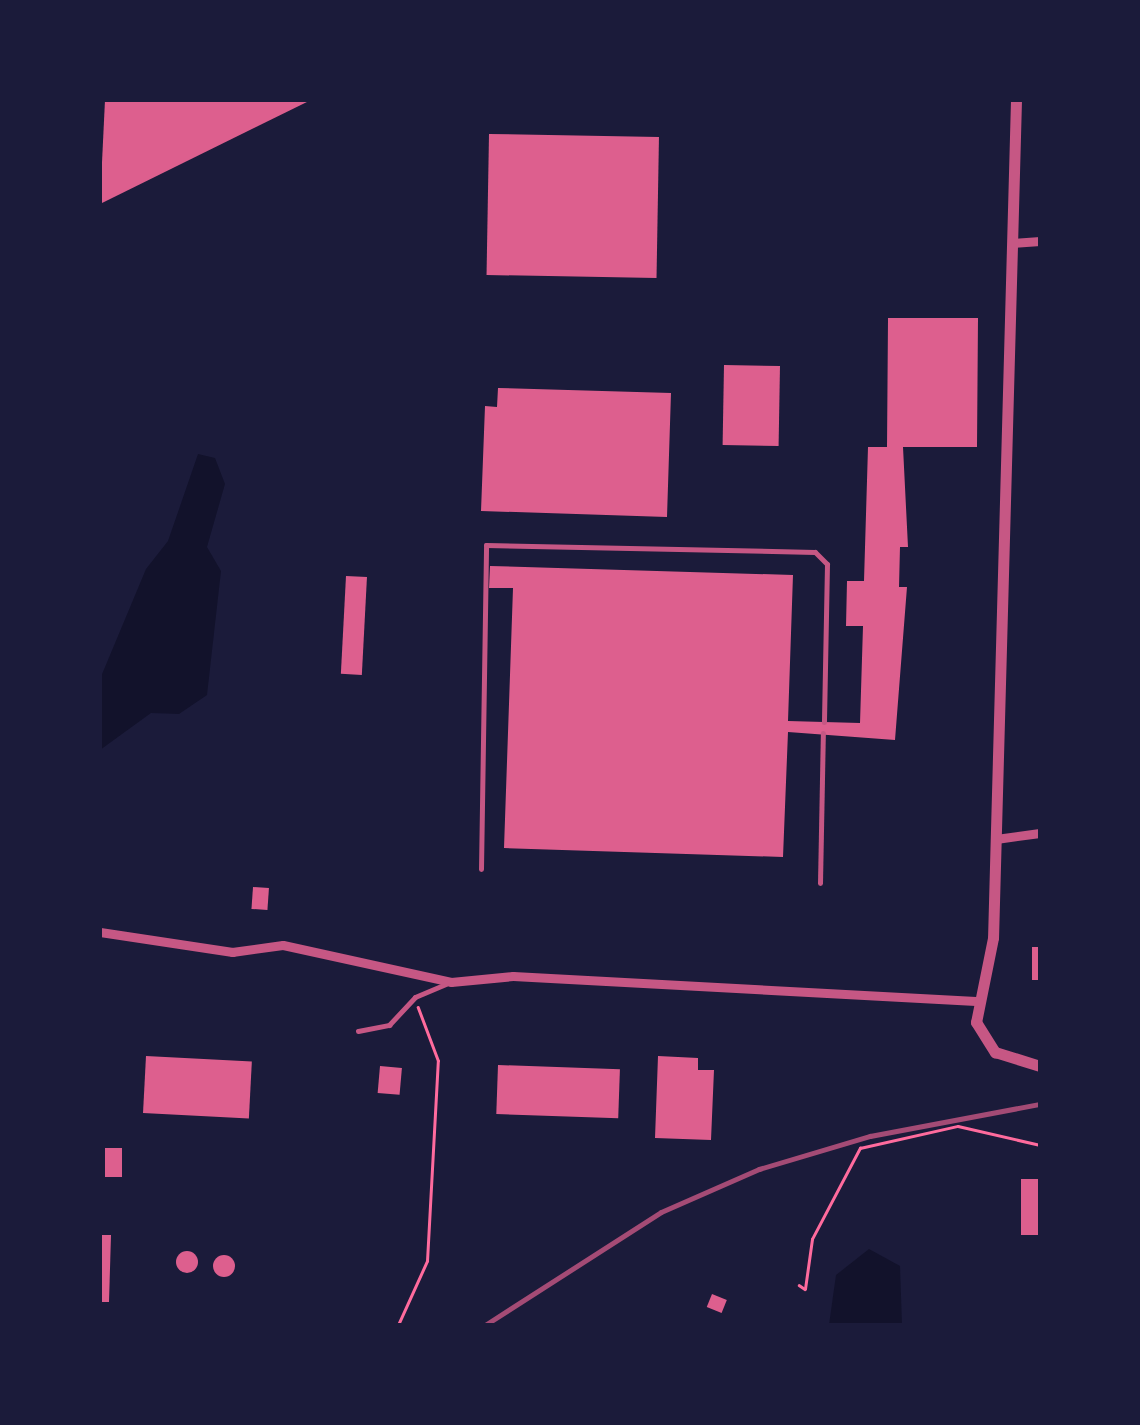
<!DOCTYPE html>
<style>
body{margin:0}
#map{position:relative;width:1140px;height:1425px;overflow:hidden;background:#1b1b3a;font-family:"Roboto Serif",serif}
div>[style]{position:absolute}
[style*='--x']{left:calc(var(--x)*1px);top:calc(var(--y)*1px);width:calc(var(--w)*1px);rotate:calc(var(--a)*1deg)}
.water>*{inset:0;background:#12122b}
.building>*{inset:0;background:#dd5f8e;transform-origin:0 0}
.round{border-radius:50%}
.path>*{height:2.5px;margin:-1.25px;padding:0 1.25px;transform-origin:1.25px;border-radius:1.25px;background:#ff6b9d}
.service>*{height:5px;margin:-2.5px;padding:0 2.5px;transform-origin:2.5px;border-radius:2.5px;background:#c65784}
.minor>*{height:9px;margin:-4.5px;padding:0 4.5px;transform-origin:4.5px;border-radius:4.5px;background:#c65784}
.tertiary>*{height:11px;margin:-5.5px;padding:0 5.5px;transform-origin:5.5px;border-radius:5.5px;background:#c65784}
.rail>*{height:5px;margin:-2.5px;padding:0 2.5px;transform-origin:2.5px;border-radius:2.5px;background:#a44b75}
span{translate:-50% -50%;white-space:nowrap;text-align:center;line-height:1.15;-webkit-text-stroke:8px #1b1b3a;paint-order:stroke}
.frame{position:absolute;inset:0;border:102px solid #1b1b3a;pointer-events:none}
</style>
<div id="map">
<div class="water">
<div style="clip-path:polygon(198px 454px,215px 458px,225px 484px,207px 547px,221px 571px,207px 695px,179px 714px,151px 713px,100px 750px,100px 679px,146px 569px,168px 541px)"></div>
<div style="clip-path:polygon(869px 1249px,900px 1266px,902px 1325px,829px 1325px,836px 1275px)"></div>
</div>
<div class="building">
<div style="clip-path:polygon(105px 100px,311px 100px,100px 204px)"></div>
<div style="left:489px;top:134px;width:170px;height:141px;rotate:1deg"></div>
<div style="clip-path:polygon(888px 318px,978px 318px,977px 447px,903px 447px,908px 547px,900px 547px,899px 587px,907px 587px,895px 740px,788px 732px,783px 857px,504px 848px,513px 588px,489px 588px,490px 566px,793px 575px,788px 721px,860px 723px,863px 626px,846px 626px,847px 581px,864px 581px,868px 447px,887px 447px)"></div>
<div style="left:724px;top:365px;width:56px;height:80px;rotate:1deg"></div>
<div style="clip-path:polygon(498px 388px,671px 393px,667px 517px,481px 511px,485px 406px,497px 407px)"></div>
<div style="left:346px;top:576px;width:21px;height:98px;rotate:3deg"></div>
<div style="left:253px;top:887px;width:16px;height:22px;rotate:4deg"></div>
<div style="left:1032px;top:947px;width:8px;height:33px"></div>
<div style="left:146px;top:1056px;width:106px;height:57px;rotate:3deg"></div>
<div style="clip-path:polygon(658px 1056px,698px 1058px,698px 1070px,714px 1070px,711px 1140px,655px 1138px)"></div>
<div style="left:498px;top:1065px;width:122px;height:49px;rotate:2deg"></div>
<div style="left:380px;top:1066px;width:22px;height:27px;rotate:5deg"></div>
<div style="left:105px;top:1148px;width:17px;height:29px"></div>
<div style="left:1040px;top:1179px;width:56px;height:19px;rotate:90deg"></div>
<div style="clip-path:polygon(100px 1235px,111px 1235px,109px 1302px,100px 1302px)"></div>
<div class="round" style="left:176px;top:1251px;width:22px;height:22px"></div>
<div class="round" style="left:213px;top:1255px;width:22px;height:22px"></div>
<div style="left:712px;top:1294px;width:16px;height:14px;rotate:22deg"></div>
</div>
<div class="path">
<div style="--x:799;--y:1285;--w:7;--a:34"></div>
<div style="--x:805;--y:1289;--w:50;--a:-82"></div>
<div style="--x:812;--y:1239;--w:103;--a:-62.2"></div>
<div style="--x:860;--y:1148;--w:100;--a:-12.7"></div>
<div style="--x:958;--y:1126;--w:84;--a:13"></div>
<div style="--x:398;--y:1325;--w:70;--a:-65.6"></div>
<div style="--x:427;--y:1261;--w:200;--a:-86.9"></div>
<div style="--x:438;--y:1061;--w:57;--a:-110.7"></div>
</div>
<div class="service">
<div style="--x:481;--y:869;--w:324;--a:-89.1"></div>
<div style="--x:486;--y:545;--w:329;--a:1.2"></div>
<div style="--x:815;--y:552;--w:17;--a:45"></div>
<div style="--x:827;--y:564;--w:158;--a:91.1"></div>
<div style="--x:820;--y:883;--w:150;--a:-88.9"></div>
<div style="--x:358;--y:1031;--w:32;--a:-11"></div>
<div style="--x:389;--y:1025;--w:38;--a:-47"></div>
<div style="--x:415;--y:997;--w:36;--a:-23"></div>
</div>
<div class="minor">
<div style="--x:1012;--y:243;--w:28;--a:-4"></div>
<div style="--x:996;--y:839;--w:44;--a:-7.8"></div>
<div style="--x:100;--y:932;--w:134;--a:8.6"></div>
<div style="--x:232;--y:952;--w:51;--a:-7.8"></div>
<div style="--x:283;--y:945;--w:172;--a:12.4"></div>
<div style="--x:451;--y:982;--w:62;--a:-5.5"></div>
<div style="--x:513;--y:976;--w:468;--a:3.1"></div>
</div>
<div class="tertiary">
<div style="--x:1016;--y:100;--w:838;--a:91.57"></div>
<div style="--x:993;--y:938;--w:86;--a:101.4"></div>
<div style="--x:976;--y:1022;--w:36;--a:58"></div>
<div style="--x:995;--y:1052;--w:47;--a:17.3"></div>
</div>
<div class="rail">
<div style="--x:485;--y:1325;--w:209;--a:-32.7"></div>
<div style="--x:661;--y:1212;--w:107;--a:-23.7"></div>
<div style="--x:759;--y:1169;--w:116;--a:-16.6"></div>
<div style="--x:870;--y:1136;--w:173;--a:-10.7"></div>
</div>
<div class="frame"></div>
</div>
